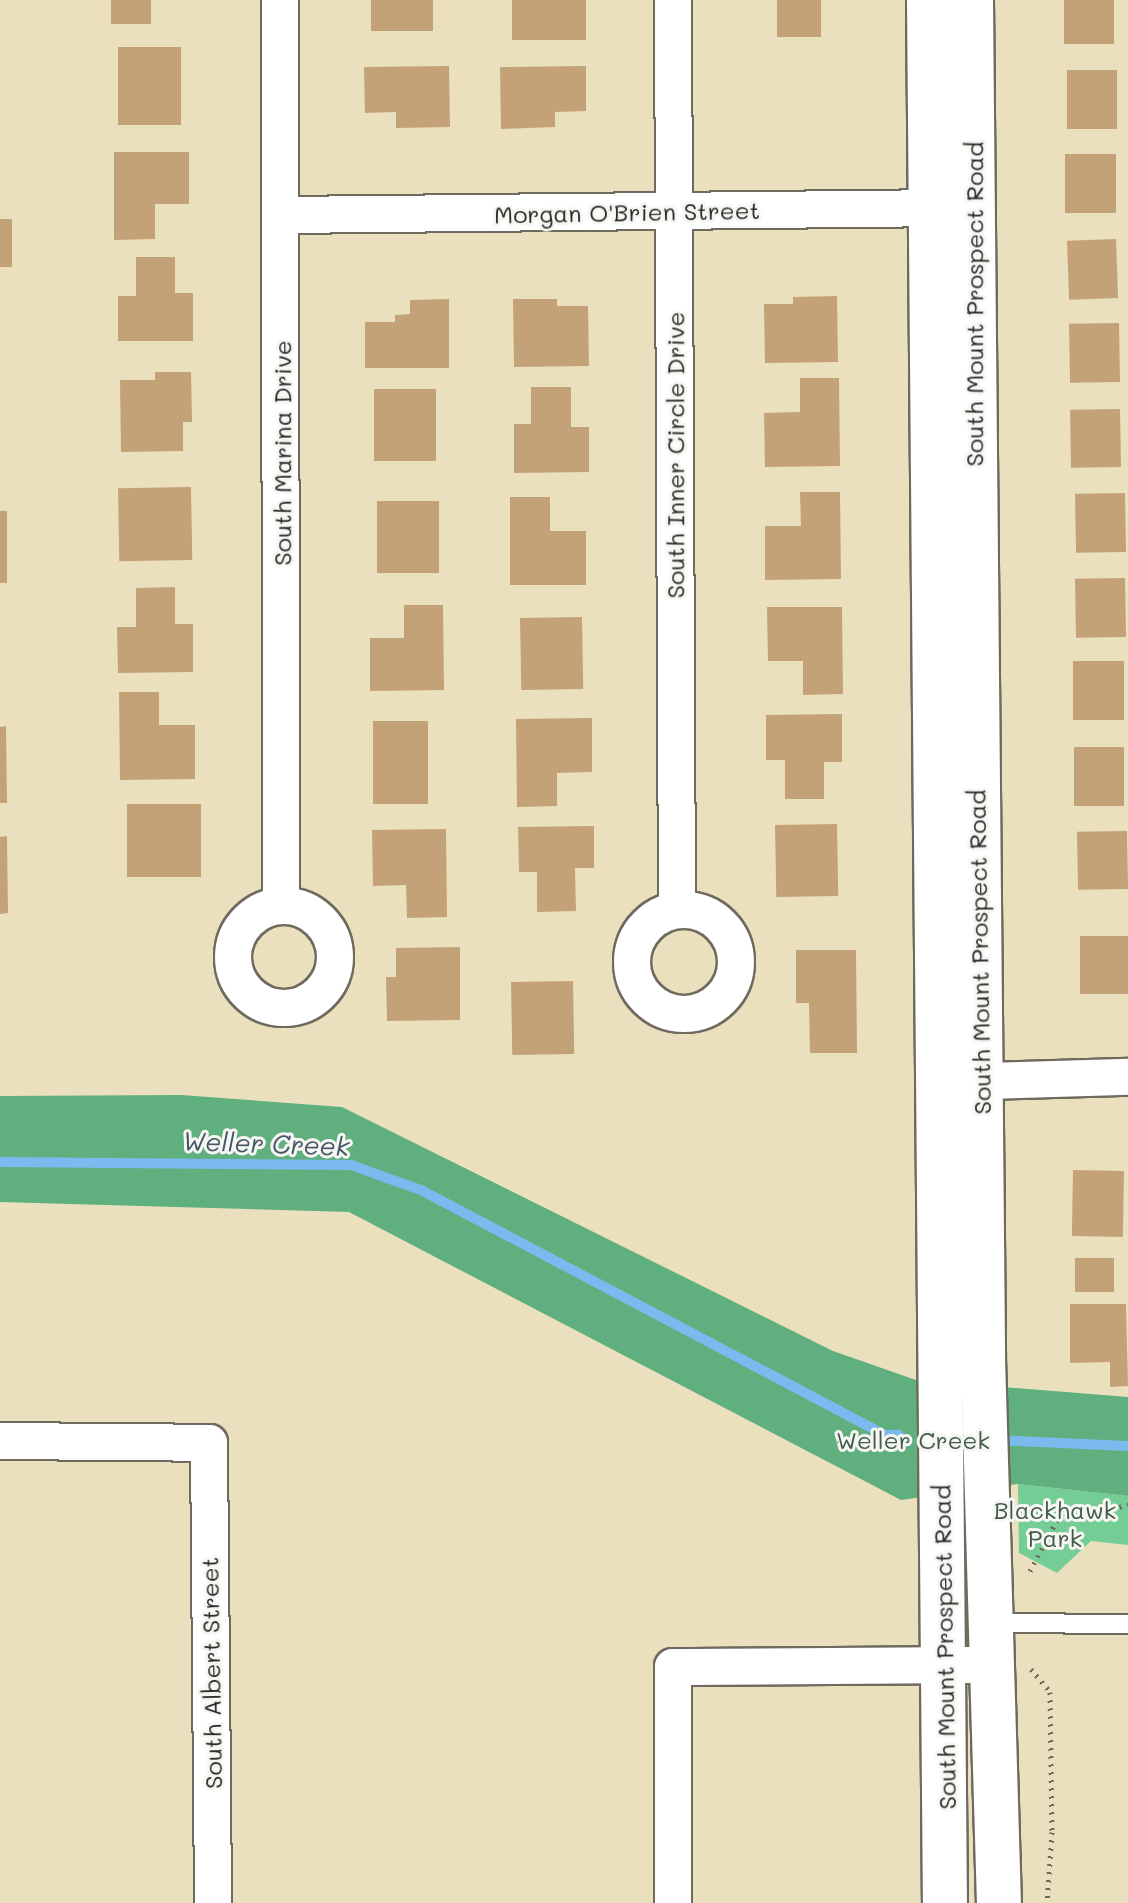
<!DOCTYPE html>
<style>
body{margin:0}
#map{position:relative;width:1128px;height:1903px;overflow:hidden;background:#ebe0be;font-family:Mali,sans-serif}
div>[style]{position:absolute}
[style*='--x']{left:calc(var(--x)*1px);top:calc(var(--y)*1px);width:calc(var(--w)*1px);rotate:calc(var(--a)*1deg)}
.green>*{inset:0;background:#74cd94}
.forest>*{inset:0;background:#5fb07e}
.stream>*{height:10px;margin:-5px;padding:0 5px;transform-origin:5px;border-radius:5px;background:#7bbaef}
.building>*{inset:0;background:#c3a277;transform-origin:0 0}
.path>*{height:5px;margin-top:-2.5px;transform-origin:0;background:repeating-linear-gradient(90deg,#6e6a5e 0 2px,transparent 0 8px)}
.roads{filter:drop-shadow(2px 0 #6e6a5e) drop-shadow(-2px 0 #6e6a5e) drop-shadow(0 2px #6e6a5e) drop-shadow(0 -2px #6e6a5e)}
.service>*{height:18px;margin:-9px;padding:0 9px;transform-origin:9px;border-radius:9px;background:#fff}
.minor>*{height:36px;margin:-18px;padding:0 18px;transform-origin:18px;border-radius:18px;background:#fff}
.minor>.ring{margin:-18px;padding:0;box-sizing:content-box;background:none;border:36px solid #fff;border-radius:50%}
.secondary>*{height:44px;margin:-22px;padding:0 22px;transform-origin:22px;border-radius:22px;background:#fff}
span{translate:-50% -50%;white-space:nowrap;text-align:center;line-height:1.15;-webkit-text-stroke:6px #f6f6f2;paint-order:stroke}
.street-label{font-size:24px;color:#2b2b2b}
.park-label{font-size:24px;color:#415c4a}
.water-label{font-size:26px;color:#435666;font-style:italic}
</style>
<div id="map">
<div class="green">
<div style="clip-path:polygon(1018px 1484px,1128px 1496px,1128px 1545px,1091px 1541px,1057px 1573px,1019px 1553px)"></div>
</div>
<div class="forest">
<div style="clip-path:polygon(181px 1095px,342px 1107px,833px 1351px,916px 1380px,1128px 1397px,1128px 1496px,1018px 1484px,901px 1500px,349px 1212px,0 1202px,0 1096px)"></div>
</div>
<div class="stream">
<div style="--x:0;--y:1162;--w:351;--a:0.5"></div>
<div style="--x:351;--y:1165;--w:74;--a:19.7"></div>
<div style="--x:421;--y:1190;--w:525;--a:27.83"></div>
<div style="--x:885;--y:1435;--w:14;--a:0"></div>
<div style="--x:996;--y:1440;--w:132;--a:2.6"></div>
</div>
<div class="building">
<div style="left:111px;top:0;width:40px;height:24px"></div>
<div style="left:371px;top:0;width:62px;height:31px"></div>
<div style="left:512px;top:0;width:74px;height:40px"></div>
<div style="left:777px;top:0;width:44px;height:37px"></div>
<div style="left:1064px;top:0;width:50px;height:44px"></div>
<div style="left:181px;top:47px;width:78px;height:63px;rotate:90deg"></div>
<div style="clip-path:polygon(449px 66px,450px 127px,396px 128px,396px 112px,365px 113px,364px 67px)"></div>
<div style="clip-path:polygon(586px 66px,586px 111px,555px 112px,555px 127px,501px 129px,500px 67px)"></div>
<div style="left:1067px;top:70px;width:50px;height:59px"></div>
<div style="clip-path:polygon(114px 152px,189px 152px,189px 204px,155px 204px,155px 239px,114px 240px)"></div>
<div style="left:1065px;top:154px;width:51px;height:59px"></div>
<div style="left:0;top:219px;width:12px;height:48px"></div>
<div style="left:1116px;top:239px;width:59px;height:49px;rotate:88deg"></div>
<div style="clip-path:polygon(136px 257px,175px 257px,175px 293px,193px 293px,193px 341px,118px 341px,118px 296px,136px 296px)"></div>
<div style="clip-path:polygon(837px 296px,838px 362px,765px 363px,764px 304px,793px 304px,793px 297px)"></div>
<div style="clip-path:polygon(449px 299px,449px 368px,365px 368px,365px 322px,395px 322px,395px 315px,410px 314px,410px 300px)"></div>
<div style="clip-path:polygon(513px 299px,557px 299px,557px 306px,588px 306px,589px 366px,514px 367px)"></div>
<div style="left:1119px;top:323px;width:59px;height:50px;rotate:89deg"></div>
<div style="clip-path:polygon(155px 372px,191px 372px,192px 422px,183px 422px,183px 451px,121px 452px,120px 380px,155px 380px)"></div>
<div style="clip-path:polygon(800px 378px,839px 378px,840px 466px,765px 467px,764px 413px,800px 412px)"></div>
<div style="clip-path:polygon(531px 387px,571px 387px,571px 427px,589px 427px,589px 472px,514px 473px,514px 424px,531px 424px)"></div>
<div style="left:374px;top:389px;width:62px;height:72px"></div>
<div style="left:1120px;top:409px;width:58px;height:50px;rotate:89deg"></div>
<div style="left:191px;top:487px;width:73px;height:73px;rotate:89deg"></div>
<div style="clip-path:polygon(800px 492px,840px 492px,841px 579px,765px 580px,765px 526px,801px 526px)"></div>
<div style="left:1125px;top:493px;width:59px;height:50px;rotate:89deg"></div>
<div style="clip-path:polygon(510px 497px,550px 497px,550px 531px,586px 531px,586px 585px,510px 585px)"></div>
<div style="left:377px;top:501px;width:62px;height:72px"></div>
<div style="left:0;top:511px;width:7px;height:72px"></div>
<div style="left:1125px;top:578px;width:59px;height:50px;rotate:89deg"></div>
<div style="clip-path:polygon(175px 587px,175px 624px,193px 624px,193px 672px,118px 673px,117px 627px,136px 627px,136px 588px)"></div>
<div style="clip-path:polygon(404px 605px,443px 605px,444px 690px,370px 691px,370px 638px,404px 638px)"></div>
<div style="clip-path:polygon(767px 607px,842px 607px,843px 694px,803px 695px,803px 661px,768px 661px)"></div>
<div style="left:582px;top:617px;width:72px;height:62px;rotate:89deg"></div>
<div style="left:1124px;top:661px;width:59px;height:51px;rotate:90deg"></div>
<div style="clip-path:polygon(119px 692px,159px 692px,159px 725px,195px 725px,195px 779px,120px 780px)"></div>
<div style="clip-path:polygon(842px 714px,842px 762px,824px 762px,824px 799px,785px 799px,785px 760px,766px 760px,766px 715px)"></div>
<div style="clip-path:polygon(592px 718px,592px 772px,557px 773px,557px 806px,517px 807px,516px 719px)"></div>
<div style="left:373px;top:721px;width:55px;height:83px"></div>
<div style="clip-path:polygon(6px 726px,7px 803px,0 803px,0 727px)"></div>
<div style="left:1074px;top:747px;width:50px;height:59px"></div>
<div style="left:127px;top:804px;width:74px;height:73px"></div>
<div style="left:837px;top:824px;width:72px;height:62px;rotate:89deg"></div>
<div style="clip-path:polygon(594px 826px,594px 868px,575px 868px,576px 911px,537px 912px,537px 872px,519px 872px,518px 827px)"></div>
<div style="clip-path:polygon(446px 829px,447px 917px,407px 918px,406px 885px,373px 886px,372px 830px)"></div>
<div style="left:1127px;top:831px;width:58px;height:50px;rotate:89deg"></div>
<div style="clip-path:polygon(7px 836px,8px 913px,0 914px,0 837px)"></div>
<div style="left:1128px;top:936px;width:58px;height:48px;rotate:90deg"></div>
<div style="clip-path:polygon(460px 947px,460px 1020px,387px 1021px,386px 977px,396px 977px,396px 948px)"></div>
<div style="clip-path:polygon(796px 950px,856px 950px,857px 1053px,810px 1053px,809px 1003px,796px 1003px)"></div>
<div style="left:573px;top:981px;width:73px;height:62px;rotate:89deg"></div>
<div style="left:1073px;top:1170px;width:51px;height:66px;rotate:1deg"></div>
<div style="left:1114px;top:1258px;width:34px;height:39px;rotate:90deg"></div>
<div style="clip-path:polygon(1070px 1304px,1126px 1304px,1128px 1386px,1110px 1387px,1110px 1362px,1070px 1363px)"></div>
</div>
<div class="path">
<div style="--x:1030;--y:1571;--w:58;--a:-62.1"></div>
<div style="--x:1057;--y:1520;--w:73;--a:-11.9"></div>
<div style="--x:1031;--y:1669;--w:30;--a:50"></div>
<div style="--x:1050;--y:1692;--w:140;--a:89.2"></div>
<div style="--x:1052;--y:1832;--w:71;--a:94"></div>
</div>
<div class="roads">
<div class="service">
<div style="--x:991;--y:1623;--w:137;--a:0.4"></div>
</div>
<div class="minor">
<div style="--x:280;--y:0;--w:906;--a:89.94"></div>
<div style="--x:673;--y:0;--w:910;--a:89.75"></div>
<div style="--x:282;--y:215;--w:673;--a:-0.6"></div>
<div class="ring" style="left:233px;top:906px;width:66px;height:66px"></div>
<div class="ring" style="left:632px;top:910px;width:68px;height:68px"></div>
<div style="--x:955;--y:1082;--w:173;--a:-1.7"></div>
<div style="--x:0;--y:1441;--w:209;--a:0.5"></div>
<div style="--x:209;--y:1443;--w:460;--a:89.5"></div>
<div style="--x:673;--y:1903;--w:236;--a:-90"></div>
<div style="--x:673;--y:1667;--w:317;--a:-0.4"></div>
</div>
<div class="secondary">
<div style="--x:929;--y:0;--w:1903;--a:89.52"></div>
<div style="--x:971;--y:0;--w:1359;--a:89.49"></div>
<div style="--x:983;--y:1359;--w:544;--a:88.32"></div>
</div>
</div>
<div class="street-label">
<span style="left:627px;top:212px;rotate:-1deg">Morgan O'Brien Street</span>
<span style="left:974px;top:304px;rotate:-90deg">South Mount Prospect Road</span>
<span style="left:282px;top:453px;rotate:-90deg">South Marina Drive</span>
<span style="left:675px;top:455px;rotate:-90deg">South Inner Circle Drive</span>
<span style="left:979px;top:952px;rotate:-91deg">South Mount Prospect Road</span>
<span style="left:944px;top:1647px;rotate:-91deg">South Mount Prospect Road</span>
<span style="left:211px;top:1673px;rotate:-91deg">South Albert Street</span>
</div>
<div class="park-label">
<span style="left:913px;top:1440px">Weller Creek</span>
<span style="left:1055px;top:1524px">Blackhawk<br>Park</span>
</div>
<div class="water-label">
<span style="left:266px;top:1144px;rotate:2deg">Weller Creek</span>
</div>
</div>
